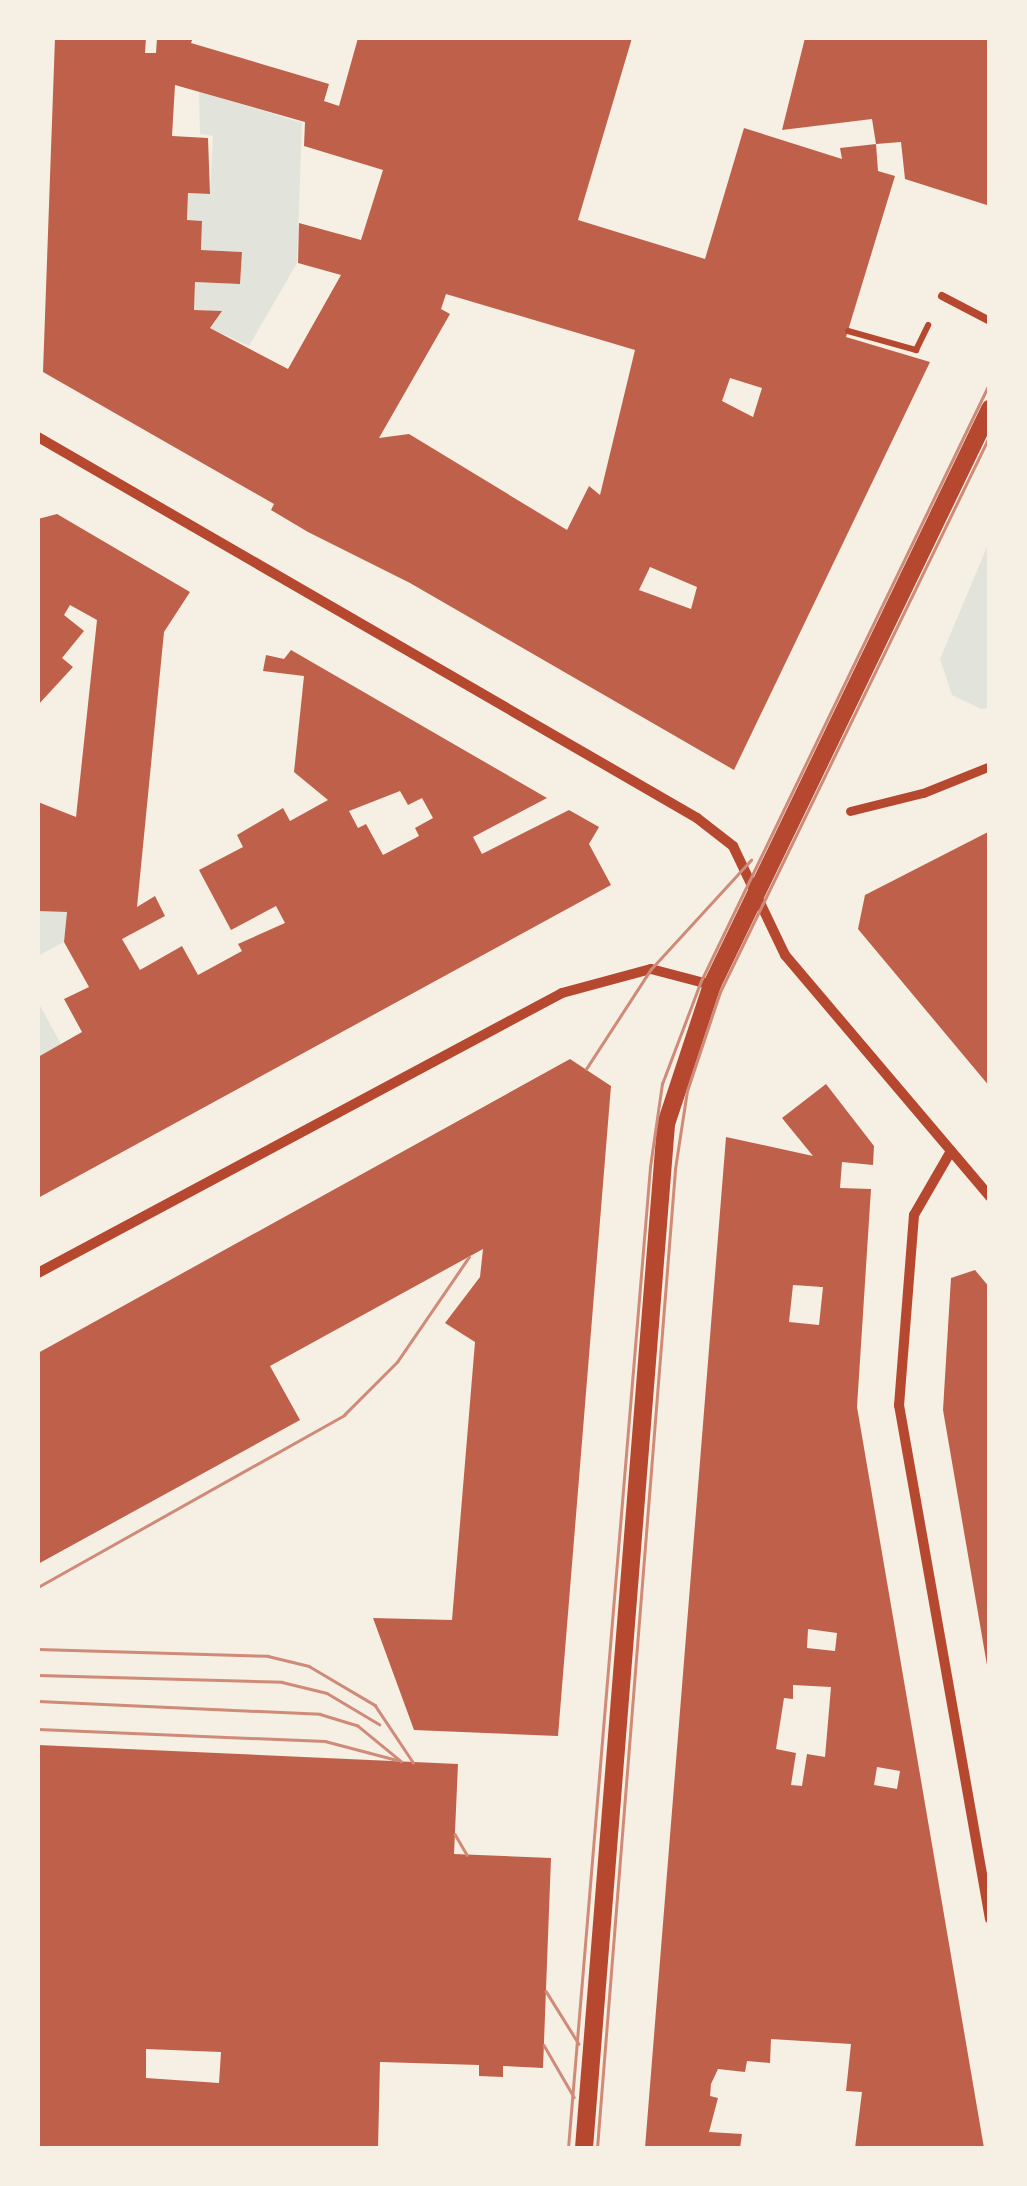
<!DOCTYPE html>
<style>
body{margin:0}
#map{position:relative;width:1027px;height:2186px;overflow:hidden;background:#f6efe4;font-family:Mulish,sans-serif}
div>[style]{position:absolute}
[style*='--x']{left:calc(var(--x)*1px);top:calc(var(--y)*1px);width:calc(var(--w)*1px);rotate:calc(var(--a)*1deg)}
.green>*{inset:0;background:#e2e4dc}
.building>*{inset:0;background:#bf614a}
.path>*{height:6px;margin:-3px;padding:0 3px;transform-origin:3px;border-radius:3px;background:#b5482f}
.service>*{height:8px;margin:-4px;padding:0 4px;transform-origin:4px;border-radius:4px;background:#b5482f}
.pedestrian>*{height:9px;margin:-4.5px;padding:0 4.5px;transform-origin:4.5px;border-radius:4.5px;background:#b5482f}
.minor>*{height:10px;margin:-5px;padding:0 5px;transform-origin:5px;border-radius:5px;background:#b5482f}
.tertiary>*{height:18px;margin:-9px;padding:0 9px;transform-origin:9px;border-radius:9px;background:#b5482f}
.tram>*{height:2.5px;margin:-1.25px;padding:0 1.25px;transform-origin:1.25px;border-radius:1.25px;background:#cf8b77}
span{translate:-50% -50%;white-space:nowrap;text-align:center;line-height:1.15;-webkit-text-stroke:10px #f6efe4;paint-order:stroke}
.frame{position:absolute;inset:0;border:40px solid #f6efe4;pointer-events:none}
</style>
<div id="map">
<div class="green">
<div style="clip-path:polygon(199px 91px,302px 123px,297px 263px,249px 346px,210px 328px,221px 312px,194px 310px,195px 282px,240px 284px,242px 252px,201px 250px,202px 222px,187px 220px,188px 193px,210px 194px,213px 136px,200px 134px)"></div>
<div style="clip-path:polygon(989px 542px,989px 708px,981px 709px,952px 695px,940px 659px)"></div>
<div style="clip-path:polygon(38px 911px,67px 912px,64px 942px,38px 956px)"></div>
<div style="clip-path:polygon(38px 1002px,61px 1044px,38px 1057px)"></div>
</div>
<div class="building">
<div style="clip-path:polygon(evenodd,55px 38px,146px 38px,145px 53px,156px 53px,157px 38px,193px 38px,191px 43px,329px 84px,324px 101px,339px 106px,358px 38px,632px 38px,578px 220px,705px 259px,744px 128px,842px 159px,840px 148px,876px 144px,878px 171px,895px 176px,846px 337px,930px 362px,734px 770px,410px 583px,308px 532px,271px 510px,274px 504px,43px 372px,55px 38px,175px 85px,305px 122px,304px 146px,383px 170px,361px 240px,299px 223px,298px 263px,341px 275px,288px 369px,210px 328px,222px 311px,194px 310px,195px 282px,240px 284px,242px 252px,201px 250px,202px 221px,187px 220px,188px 193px,210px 194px,208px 138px,172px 136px,175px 85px,55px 38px,446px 294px,635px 350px,600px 495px,589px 486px,567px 530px,409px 434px,379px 438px,450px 314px,441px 309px,446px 294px,55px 38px,730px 378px,762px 388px,753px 417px,722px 401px,730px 378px,55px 38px,650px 567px,697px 587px,691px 609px,639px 590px,650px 567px)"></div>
<div style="clip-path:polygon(805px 38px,990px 38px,990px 206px,905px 179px,901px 142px,876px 144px,872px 119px,782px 130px)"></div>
<div style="clip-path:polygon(evenodd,57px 514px,190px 592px,164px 632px,137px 907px,155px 896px,165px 916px,122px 939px,140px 970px,182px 946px,198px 975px,242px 951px,238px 944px,285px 923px,276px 906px,231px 930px,199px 870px,243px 847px,237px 835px,283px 808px,290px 821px,328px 800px,294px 772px,304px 676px,263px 671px,266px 655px,284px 659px,291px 650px,547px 798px,473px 837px,482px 854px,569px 810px,599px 827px,589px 844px,611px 885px,38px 1198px,38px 1057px,82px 1032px,64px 999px,89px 987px,64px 942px,67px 912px,38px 911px,38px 802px,76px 817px,97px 620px,70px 605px,64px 615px,84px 631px,62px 658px,73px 667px,38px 705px,38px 519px,57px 514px,400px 791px,408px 805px,422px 798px,433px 818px,415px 828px,419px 836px,383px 855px,366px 824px,358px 828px,349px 811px,400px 791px)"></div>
<div style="clip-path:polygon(990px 831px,990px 1087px,858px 929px,865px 895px)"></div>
<div style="clip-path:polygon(570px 1059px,611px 1086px,558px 1736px,414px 1730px,373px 1618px,452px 1620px,475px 1342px,445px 1323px,480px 1277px,483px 1249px,270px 1366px,300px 1420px,38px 1564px,38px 1353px)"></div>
<div style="clip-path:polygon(evenodd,826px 1084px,874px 1146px,873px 1165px,842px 1162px,840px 1188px,871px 1189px,857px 1407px,984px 2148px,855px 2148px,862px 2092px,846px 2091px,851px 2044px,771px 2039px,770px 2063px,747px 2061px,745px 2072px,718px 2069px,711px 2084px,710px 2096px,718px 2098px,709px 2132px,742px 2134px,740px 2148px,645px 2148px,726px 1137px,813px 1156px,782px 1118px,826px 1084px,793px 1285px,823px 1287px,819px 1325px,789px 1322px,793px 1285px,826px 1084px,808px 1629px,837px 1633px,835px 1651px,807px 1648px,808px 1629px,826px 1084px,793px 1685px,831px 1687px,825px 1757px,807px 1754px,802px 1786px,791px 1785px,796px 1753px,776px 1749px,784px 1698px,793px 1699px,793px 1685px,826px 1084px,877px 1767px,900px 1771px,897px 1789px,874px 1785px,877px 1767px)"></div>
<div style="clip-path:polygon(975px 1270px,990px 1288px,988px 1671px,943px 1410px,951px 1278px)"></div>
<div style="clip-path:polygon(evenodd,38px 1745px,458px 1764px,454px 1854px,551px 1858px,543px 2068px,503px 2066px,503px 2077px,479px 2076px,479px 2065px,380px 2062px,378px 2148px,38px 2148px,38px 1745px,146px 2049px,221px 2052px,219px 2083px,146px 2078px,146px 2049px)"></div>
</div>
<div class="path">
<div style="--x:848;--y:331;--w:71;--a:15.6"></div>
<div style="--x:916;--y:350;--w:28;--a:-64"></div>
</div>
<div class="service">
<div style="--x:942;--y:296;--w:54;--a:27.5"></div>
</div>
<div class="pedestrian">
<div style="--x:850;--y:811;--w:75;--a:-13.9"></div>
<div style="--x:923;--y:793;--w:72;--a:-21.9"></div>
</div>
<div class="minor">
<div style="--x:38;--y:437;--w:761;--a:30.03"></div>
<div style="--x:697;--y:818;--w:46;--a:37.9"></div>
<div style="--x:733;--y:846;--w:121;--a:64.5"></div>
<div style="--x:785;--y:955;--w:317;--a:49.7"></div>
<div style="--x:951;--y:1151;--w:74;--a:120"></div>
<div style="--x:914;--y:1215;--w:191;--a:94.5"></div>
<div style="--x:899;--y:1405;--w:522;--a:79.96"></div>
<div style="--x:38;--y:1273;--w:594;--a:-28.12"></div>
<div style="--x:562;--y:993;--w:92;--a:-15.1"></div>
<div style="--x:651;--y:969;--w:63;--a:14.7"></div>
</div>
<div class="tertiary">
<div style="--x:584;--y:2148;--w:1027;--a:-85.42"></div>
<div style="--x:666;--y:1124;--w:146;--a:-71.7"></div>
<div style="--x:712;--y:985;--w:640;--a:-64.24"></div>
</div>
<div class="tram">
<div style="--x:586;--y:1069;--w:119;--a:-57"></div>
<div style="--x:651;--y:969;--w:148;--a:-47.5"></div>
<div style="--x:38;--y:1587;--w:351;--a:-29.3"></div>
<div style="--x:344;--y:1415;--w:75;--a:-45"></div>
<div style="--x:397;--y:1362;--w:127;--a:-55.6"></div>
<div style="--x:38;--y:1649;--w:230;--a:1.7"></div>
<div style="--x:268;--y:1656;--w:42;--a:13.7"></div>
<div style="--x:309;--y:1666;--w:77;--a:30.6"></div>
<div style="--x:375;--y:1705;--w:69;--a:56.3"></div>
<div style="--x:38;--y:1675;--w:244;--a:1.6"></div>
<div style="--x:282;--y:1682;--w:46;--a:13.7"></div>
<div style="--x:327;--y:1693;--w:61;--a:30.8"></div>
<div style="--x:38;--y:1701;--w:282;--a:2.6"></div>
<div style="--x:320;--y:1714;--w:39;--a:17"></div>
<div style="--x:357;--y:1725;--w:57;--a:39.3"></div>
<div style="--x:38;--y:1729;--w:287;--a:2.4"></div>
<div style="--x:325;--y:1741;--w:74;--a:14.8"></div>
<div style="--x:455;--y:1834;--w:24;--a:60"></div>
<div style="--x:546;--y:1991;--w:62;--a:58.1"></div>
<div style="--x:544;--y:2045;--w:60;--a:60"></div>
<div style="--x:568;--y:2148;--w:984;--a:-85.22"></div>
<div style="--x:650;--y:1167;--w:84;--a:-81.8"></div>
<div style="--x:662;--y:1084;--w:110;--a:-69.3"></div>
<div style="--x:701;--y:981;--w:665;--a:-64.24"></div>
<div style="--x:597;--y:2148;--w:982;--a:-85.44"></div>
<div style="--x:675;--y:1169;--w:79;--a:-81.3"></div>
<div style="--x:687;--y:1091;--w:104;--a:-71.6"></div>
<div style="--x:720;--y:992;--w:619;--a:-64.14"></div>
</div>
<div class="frame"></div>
</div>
